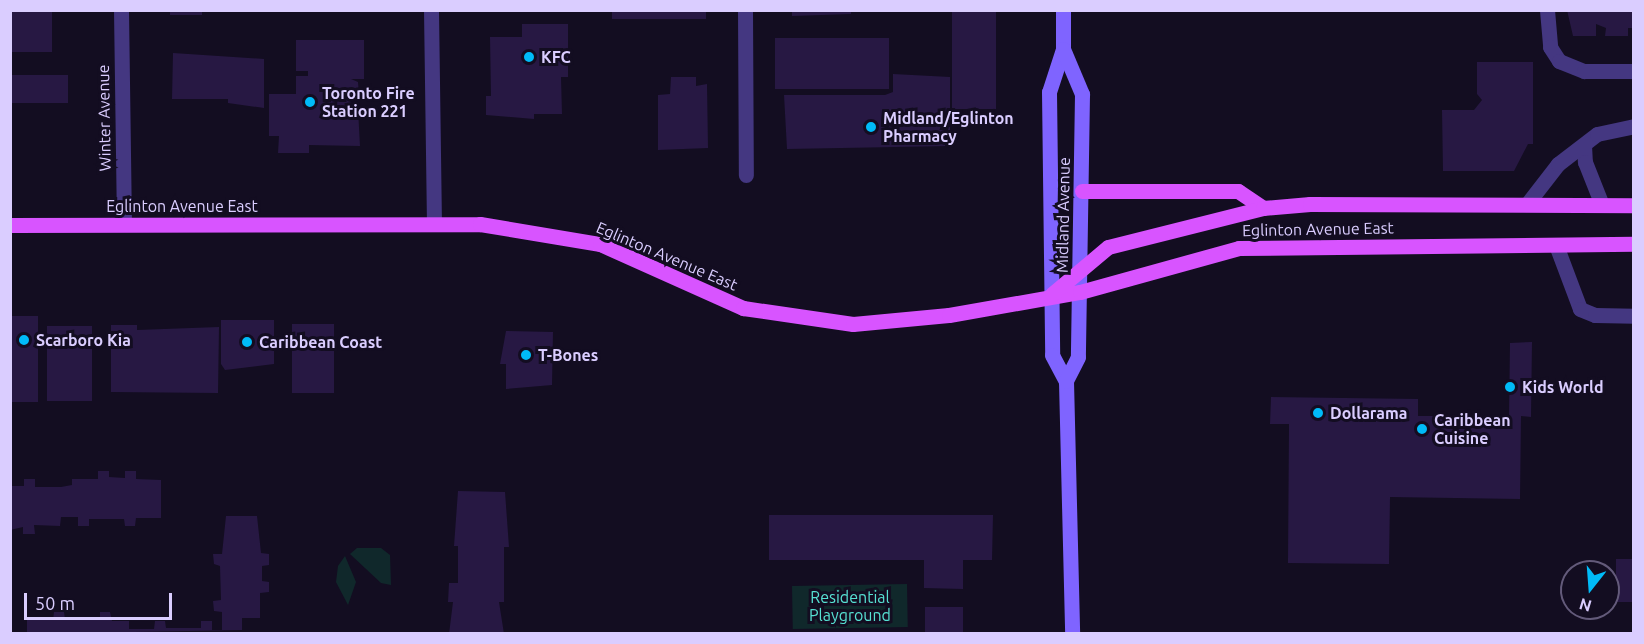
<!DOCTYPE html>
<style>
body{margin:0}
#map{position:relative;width:1644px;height:644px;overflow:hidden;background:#130d21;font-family:Ubuntu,sans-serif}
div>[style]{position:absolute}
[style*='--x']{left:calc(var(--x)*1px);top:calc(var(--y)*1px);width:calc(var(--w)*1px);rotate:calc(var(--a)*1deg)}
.green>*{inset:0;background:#10282b;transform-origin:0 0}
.building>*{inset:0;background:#271843;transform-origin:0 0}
.minor>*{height:15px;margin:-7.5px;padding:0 7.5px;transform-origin:7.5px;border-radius:7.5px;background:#443781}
.secondary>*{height:15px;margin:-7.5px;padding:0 7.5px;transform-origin:7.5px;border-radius:7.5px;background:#7f64ff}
.primary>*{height:15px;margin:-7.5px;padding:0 7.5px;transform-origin:7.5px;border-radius:7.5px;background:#d854ff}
.dots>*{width:16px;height:16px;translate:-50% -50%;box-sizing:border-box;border:3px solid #130d21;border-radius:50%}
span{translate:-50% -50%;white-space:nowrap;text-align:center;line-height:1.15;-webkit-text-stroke:6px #130d21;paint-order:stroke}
.poi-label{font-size:16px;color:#dacdff;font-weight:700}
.left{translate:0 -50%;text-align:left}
.street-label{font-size:16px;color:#dacdff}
.park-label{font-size:16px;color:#57e1d3}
.frame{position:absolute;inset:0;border:12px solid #dacdff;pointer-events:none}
.north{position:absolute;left:1560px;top:560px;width:60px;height:60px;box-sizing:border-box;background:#130d21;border:2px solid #635a7a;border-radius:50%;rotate:197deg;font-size:16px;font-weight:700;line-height:24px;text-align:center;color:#dacdff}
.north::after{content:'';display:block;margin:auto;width:21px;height:27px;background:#00bbf8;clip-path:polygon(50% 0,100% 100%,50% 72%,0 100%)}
.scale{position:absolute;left:24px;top:593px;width:148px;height:27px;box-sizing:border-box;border:3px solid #dacdff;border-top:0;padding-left:8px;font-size:18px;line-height:21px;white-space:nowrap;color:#dacdff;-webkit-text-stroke:4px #130d21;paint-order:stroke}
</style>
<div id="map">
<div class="green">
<div style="clip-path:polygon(357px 548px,381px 548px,390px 555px,391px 585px,381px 583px,350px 554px)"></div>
<div style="clip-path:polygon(345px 556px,356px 582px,348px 605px,336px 582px,338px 566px)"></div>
<div style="left:907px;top:584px;width:43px;height:115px;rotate:89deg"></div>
</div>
<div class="building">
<div style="left:10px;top:10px;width:42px;height:42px"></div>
<div style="left:170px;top:10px;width:32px;height:5px"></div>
<div style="left:612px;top:10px;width:94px;height:9px"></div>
<div style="clip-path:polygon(792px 10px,851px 10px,851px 14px,792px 16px)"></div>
<div style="left:952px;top:10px;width:44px;height:99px"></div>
<div style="clip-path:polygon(1567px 10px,1634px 10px,1634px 28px,1628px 28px,1628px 36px,1605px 36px,1606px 28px,1596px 24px,1596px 36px,1573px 36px)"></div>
<div style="clip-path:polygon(522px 24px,568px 24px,568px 77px,561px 77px,562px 114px,534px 114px,534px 119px,486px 115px,486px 96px,491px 96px,490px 37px,522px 37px)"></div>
<div style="left:775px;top:38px;width:114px;height:51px"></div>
<div style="clip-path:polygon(296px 40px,364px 40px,364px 79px,351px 79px,358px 82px,359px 95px,351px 95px,351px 109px,358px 109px,360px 146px,309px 145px,309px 153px,278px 153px,279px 136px,269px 136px,269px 94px,296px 94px,296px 76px,308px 76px,308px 71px,296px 71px)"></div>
<div style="clip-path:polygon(173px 53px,264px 59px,264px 108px,228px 103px,228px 99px,172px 99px)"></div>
<div style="clip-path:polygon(1477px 62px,1533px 62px,1533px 144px,1528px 144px,1514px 171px,1443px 171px,1442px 110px,1474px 110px,1482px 100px,1477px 94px)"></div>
<div style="clip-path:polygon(893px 74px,950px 77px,950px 146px,787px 149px,784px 95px,885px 95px,893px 92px)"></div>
<div style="left:10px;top:75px;width:58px;height:28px"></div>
<div style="clip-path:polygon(671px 77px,696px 77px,696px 86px,707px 84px,708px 148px,658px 150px,658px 95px,670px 94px)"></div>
<div style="left:10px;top:316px;width:28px;height:86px"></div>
<div style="clip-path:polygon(221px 320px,274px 320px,274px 364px,225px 370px,221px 364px)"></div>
<div style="left:334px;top:324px;width:69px;height:42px;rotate:90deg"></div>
<div style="clip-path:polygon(111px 325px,137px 325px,137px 330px,219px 327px,218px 393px,111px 392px)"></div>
<div style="left:47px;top:326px;width:45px;height:75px"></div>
<div style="clip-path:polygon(506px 331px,553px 332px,552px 385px,506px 389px,506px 364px,500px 364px)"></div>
<div style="clip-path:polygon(1532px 342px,1531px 417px,1521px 416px,1520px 499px,1390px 497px,1389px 564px,1288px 563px,1289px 424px,1270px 424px,1271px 397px,1418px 399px,1418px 416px,1509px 416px,1510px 343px)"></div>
<div style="clip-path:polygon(98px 471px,109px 471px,109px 477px,125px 478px,125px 471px,136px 471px,136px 479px,161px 480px,161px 518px,136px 518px,135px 526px,125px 526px,124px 519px,89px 519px,89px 526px,78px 526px,78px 517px,61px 517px,60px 526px,34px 525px,35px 534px,23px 534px,23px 527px,10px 530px,10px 486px,24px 486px,24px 479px,35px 479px,35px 487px,61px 487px,72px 485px,72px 479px,98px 479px)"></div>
<div style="clip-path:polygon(458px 491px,505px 492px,509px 547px,504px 547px,504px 602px,499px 602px,504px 634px,449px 634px,453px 602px,448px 602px,449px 583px,458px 583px,458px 546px,454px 546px)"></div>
<div style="clip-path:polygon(769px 515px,993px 515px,992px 560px,963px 560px,963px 589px,924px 588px,924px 560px,769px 560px)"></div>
<div style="clip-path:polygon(226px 516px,257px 516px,261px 553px,269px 554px,269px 565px,262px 566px,262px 581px,269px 582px,269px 592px,260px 593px,260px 618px,242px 618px,242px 630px,27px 634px,27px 620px,53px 620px,54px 612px,64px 612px,65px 619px,100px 619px,100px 612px,110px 612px,112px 621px,129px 621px,129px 629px,154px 629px,155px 621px,165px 621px,166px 628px,201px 628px,201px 621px,212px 621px,212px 630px,222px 630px,222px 612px,214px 611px,213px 601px,221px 600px,220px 566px,214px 564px,213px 554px,222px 554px)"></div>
<div style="left:1634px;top:559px;width:43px;height:18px;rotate:90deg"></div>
<div style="left:925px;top:607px;width:38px;height:27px"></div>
</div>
<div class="minor">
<div style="--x:121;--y:10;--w:214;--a:89.2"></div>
<div style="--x:431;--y:10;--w:214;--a:89.2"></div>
<div style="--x:745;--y:10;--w:165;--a:89.7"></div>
<div style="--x:1547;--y:10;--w:37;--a:85"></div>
<div style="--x:1550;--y:47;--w:17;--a:57"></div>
<div style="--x:1559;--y:61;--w:27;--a:22"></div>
<div style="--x:1584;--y:71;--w:50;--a:0"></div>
<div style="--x:1584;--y:145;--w:17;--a:87"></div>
<div style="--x:1585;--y:162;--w:46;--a:68.4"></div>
<div style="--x:1527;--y:204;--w:51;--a:-52.2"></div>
<div style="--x:1558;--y:164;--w:49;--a:-37.6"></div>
<div style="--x:1597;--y:134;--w:38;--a:-12"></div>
<div style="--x:1556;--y:245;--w:68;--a:69.4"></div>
<div style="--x:1580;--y:309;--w:16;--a:22"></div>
<div style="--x:1595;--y:315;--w:39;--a:1"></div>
</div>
<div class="secondary">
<div style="--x:1063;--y:10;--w:39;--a:90"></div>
<div style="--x:1063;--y:49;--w:45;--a:108"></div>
<div style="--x:1049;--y:92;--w:263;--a:89.3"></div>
<div style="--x:1052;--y:355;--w:30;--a:62"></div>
<div style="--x:1066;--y:381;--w:253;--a:88.6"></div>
<div style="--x:1063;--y:49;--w:49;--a:67.1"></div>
<div style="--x:1082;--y:94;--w:263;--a:90.9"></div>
<div style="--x:1078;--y:357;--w:27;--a:117"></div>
</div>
<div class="primary">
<div style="--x:1082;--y:191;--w:156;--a:0"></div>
<div style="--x:1238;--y:191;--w:30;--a:34"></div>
<div style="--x:10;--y:225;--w:470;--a:-0.1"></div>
<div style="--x:480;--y:224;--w:122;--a:9.5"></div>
<div style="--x:600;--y:244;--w:157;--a:24.1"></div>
<div style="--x:743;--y:308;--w:111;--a:8.3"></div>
<div style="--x:853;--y:324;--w:96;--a:-5.4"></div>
<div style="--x:949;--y:315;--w:133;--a:-10"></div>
<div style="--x:1080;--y:292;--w:165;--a:-15.5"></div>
<div style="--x:1239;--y:248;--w:395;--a:-0.6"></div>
<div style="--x:1052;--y:294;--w:73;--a:-40"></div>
<div style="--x:1108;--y:247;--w:160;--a:-14.1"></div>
<div style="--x:1263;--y:208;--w:47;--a:-4.9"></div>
<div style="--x:1310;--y:204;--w:324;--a:0.2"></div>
</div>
<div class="dots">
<div style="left:529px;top:57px;background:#00bbf8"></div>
<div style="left:310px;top:102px;background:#00bbf8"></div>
<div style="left:871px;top:127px;background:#00bbf8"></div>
<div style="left:24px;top:340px;background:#00bbf8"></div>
<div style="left:247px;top:342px;background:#00bbf8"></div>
<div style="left:526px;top:355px;background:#00bbf8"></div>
<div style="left:1510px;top:387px;background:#00bbf8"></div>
<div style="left:1318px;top:413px;background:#00bbf8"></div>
<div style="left:1422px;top:429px;background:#00bbf8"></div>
</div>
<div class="poi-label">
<span class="left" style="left:541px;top:57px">KFC</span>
<span class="left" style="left:322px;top:102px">Toronto Fire<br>Station 221</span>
<span class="left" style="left:883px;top:127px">Midland/Eglinton<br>Pharmacy</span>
<span class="left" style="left:36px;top:340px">Scarboro Kia</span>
<span class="left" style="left:259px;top:342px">Caribbean Coast</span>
<span class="left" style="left:538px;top:355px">T-Bones</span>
<span class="left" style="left:1522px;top:387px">Kids World</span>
<span class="left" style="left:1330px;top:413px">Dollarama</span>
<span class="left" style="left:1434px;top:429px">Caribbean<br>Cuisine</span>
</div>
<div class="street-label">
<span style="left:104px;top:118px;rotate:-91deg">Winter Avenue</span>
<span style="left:182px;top:206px">Eglinton Avenue East</span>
<span style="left:1063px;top:215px;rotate:-89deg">Midland Avenue</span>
<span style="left:1318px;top:229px;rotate:-1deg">Eglinton Avenue East</span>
<span style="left:667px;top:256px;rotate:23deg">Eglinton Avenue East</span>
</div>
<div class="park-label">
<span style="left:850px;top:606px">Residential<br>Playground</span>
</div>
<div class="frame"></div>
<div class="north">N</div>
<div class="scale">50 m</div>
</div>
